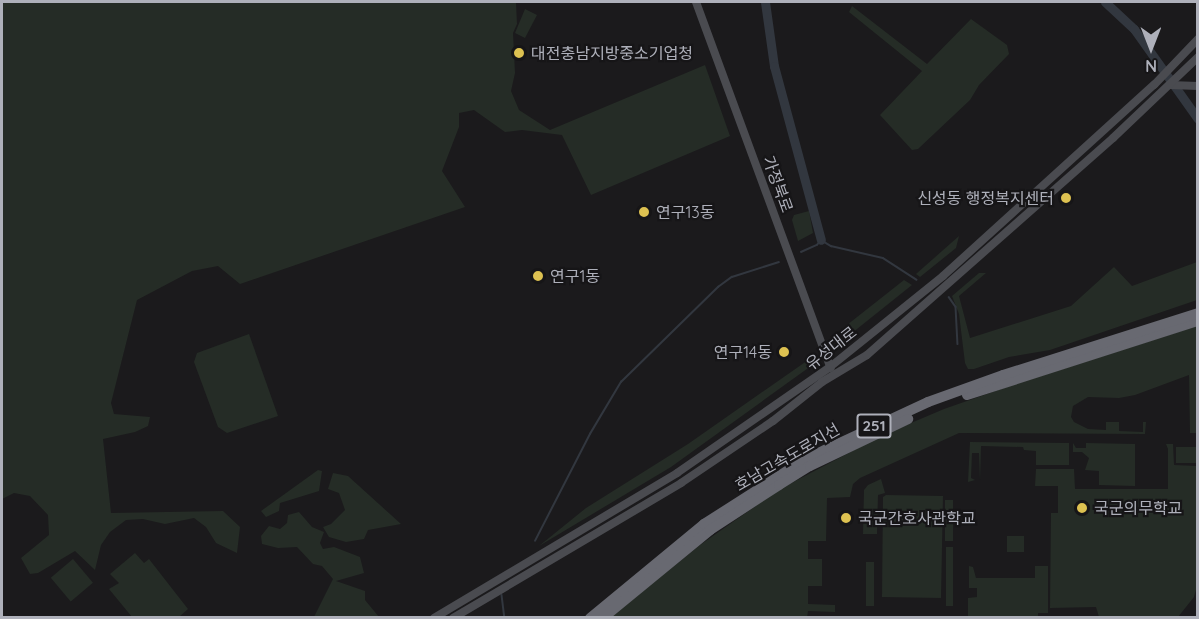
<!DOCTYPE html>
<meta charset="utf-8">
<style>
body{margin:0}
#map{position:relative;width:1199px;height:619px;overflow:hidden;background:#1b1a1c;font-family:Quicksand,"Noto Sans KR",sans-serif}
div>[style]{position:absolute}
[style*='--x']{left:calc(var(--x)*1px);top:calc(var(--y)*1px);width:calc(var(--w)*1px);rotate:calc(var(--a)*1deg)}
.green>*{inset:0;background:#252c26;transform-origin:0 0}
.stream>*{height:1.5px;margin:-0.75px;padding:0 0.75px;transform-origin:0.75px;border-radius:0.75px;background:#32373f}
.river>*{height:9px;margin:-4.5px;padding:0 4.5px;transform-origin:4.5px;border-radius:4.5px;background:#32373f}
.secondary>*{height:8px;margin:-4px;padding:0 4px;transform-origin:4px;border-radius:4px;background:#4a4b50}
.highway>*{height:10px;margin:-5px;padding:0 5px;transform-origin:5px;border-radius:5px;background:#686971}
.dots>*{width:16px;height:16px;translate:-50% -50%;box-sizing:border-box;border:3px solid #161517;border-radius:50%}
span{translate:-50% -50%;white-space:nowrap;text-align:center;line-height:1.15;-webkit-text-stroke:4.5px #161517;paint-order:stroke}
.shield-label span{padding:2px 4px;background:#161517;border:2px solid;border-radius:4px;-webkit-text-stroke-width:0}
.shield-label{font-size:15px;color:#aeb0ba;font-weight:700}
.poi-label{font-size:16px;color:#aeb0ba}
.left{translate:0 -50%;text-align:left}
.right{translate:-100% -50%;text-align:right}
.street-label{font-size:16px;color:#aeb0ba}
.frame{position:absolute;inset:0;border:3px solid #aeb0ba;pointer-events:none}
.north{position:absolute;left:1121px;top:18px;width:60px;height:60px;-webkit-text-stroke:4px #161517;paint-order:stroke;rotate:180deg;font-size:16px;font-weight:700;line-height:24px;text-align:center;color:#aeb0ba}
.north::after{content:'';display:block;margin:auto;width:21px;height:27px;background:#aeb0ba;clip-path:polygon(50% 0,100% 100%,50% 72%,0 100%)}
</style>
<div id="map">
<div class="green">
<div style="clip-path:polygon(2px 2px,516px 2px,517px 24px,513px 33px,515px 73px,511px 91px,519px 110px,550px 130px,705px 65px,730px 136px,591px 195px,562px 135px,522px 130px,505px 132px,474px 110px,459px 113px,459px 127px,442px 171px,465px 207px,240px 284px,218px 266px,192px 271px,137px 300px,111px 403px,114px 414px,150px 417px,148px 426px,135px 432px,103px 439px,111px 513px,223px 511px,240px 527px,237px 553px,216px 543px,206px 527px,194px 518px,165px 524px,143px 519px,126px 520px,110px 532px,101px 545px,95px 570px,75px 551px,38px 573px,30px 574px,21px 558px,49px 535px,48px 515px,30px 496px,14px 493px,2px 499px)"></div>
<div style="clip-path:polygon(852px 6px,927px 64px,971px 19px,1007px 45px,1009px 54px,979px 85px,970px 100px,918px 149px,912px 150px,880px 115px,922px 71px,849px 12px)"></div>
<div style="clip-path:polygon(525px 9px,537px 15px,525px 38px,515px 33px)"></div>
<div style="clip-path:polygon(809px 211px,813px 233px,798px 241px,792px 220px,794px 215px)"></div>
<div style="clip-path:polygon(959px 236px,956px 248px,920px 277px,916px 274px)"></div>
<div style="clip-path:polygon(1197px 262px,1197px 300px,1050px 350px,1009px 357px,974px 369px,968px 369px,965px 363px,959px 314px,952px 296px,979px 273px,986px 273px,959px 296px,970px 338px,1071px 306px,1114px 267px,1132px 286px)"></div>
<div style="clip-path:polygon(904px 280px,912px 285px,842px 341px,834px 341px,833px 336px)"></div>
<div style="clip-path:polygon(1197px 326px,1197px 433px,1190px 433px,1189px 375px,1135px 395px,1119px 398px,1088px 397px,1073px 406px,1071px 417px,1074px 422px,1088px 429px,1106px 430px,1106px 422px,1119px 422px,1119px 431px,1143px 432px,1143px 422px,1146px 422px,1145px 434px,959px 433px,860px 478px,853px 484px,850px 497px,827px 498px,826px 541px,808px 541px,808px 559px,822px 559px,822px 586px,808px 586px,808px 604px,835px 605px,835px 612px,808px 611px,807px 618px,610px 618px,700px 545px,780px 489px,885px 434px,944px 409px,1007px 387px)"></div>
<div style="clip-path:polygon(249px 334px,278px 416px,227px 433px,218px 427px,194px 362px,197px 353px)"></div>
<div style="clip-path:polygon(811px 358px,811px 366px,671px 467px,539px 546px,586px 508px,688px 444px)"></div>
<div style="clip-path:polygon(970px 442px,1069px 443px,1069px 465px,1036px 465px,1036px 451px,1024px 450px,1023px 447px,981px 446px,980px 481px,979px 453px,972px 453px,971px 478px,975px 480px,968px 482px)"></div>
<div style="clip-path:polygon(1073px 443px,1076px 448px,1086px 448px,1086px 443px,1135px 444px,1135px 486px,1099px 485px,1099px 471px,1085px 470px,1089px 458px,1082px 452px,1073px 452px)"></div>
<div style="clip-path:polygon(1166px 444px,1173px 444px,1174px 465px,1197px 466px,1198px 582px,1194px 597px,1178px 617px,1099px 617px,1096px 607px,1050px 608px,1051px 513px,1058px 513px,1058px 486px,1035px 486px,1036px 469px,1074px 469px,1075px 489px,1168px 489px,1168px 449px)"></div>
<div style="left:1176px;top:447px;width:21px;height:16px"></div>
<div style="clip-path:polygon(318px 470px,322px 471px,319px 491px,280px 503px,279px 511px,266px 517px,261px 511px)"></div>
<div style="clip-path:polygon(333px 473px,348px 476px,401px 524px,368px 530px,364px 539px,346px 542px,329px 537px,323px 527px,331px 524px,345px 510px,339px 493px,328px 489px)"></div>
<div style="clip-path:polygon(881px 479px,885px 493px,878px 495px,877px 534px,863px 534px,864px 490px,868px 485px)"></div>
<div style="clip-path:polygon(886px 495px,943px 496px,941px 598px,882px 597px,883px 497px)"></div>
<div style="left:945px;top:500px;width:8px;height:41px"></div>
<div style="clip-path:polygon(299px 512px,312px 527px,324px 532px,320px 543px,323px 549px,334px 547px,360px 557px,364px 573px,336px 581px,365px 591px,365px 600px,379px 617px,314px 617px,333px 579px,322px 566px,313px 564px,297px 547px,278px 548px,262px 544px,261px 536px,269px 526px,280px 529px,287px 523px,288px 515px)"></div>
<div style="left:1007px;top:536px;width:17px;height:16px"></div>
<div style="left:946px;top:547px;width:7px;height:59px"></div>
<div style="clip-path:polygon(135px 553px,144px 563px,149px 559px,188px 609px,179px 617px,132px 617px,109px 589px,119px 583px,110px 574px)"></div>
<div style="left:73px;top:559px;width:31px;height:29px;rotate:50deg"></div>
<div style="left:866px;top:562px;width:8px;height:44px"></div>
<div style="clip-path:polygon(969px 566px,973px 567px,976px 578px,1035px 578px,1035px 566px,1048px 566px,1048px 613px,1038px 613px,1038px 617px,968px 617px,968px 598px,977px 597px,977px 588px,969px 588px)"></div>
</div>
<div class="stream">
<div style="--x:801;--y:252;--w:17;--a:-24"></div>
<div style="--x:817;--y:245;--w:6;--a:-51"></div>
<div style="--x:821;--y:240;--w:12;--a:31"></div>
<div style="--x:831;--y:246;--w:53;--a:13"></div>
<div style="--x:883;--y:258;--w:40;--a:32.9"></div>
<div style="--x:949;--y:297;--w:12;--a:55"></div>
<div style="--x:956;--y:307;--w:37;--a:87"></div>
<div style="--x:535;--y:541;--w:120;--a:-62.8"></div>
<div style="--x:590;--y:434;--w:61;--a:-59.2"></div>
<div style="--x:621;--y:382;--w:136;--a:-44.4"></div>
<div style="--x:718;--y:287;--w:17;--a:-36"></div>
<div style="--x:732;--y:277;--w:49;--a:-17.7"></div>
<div style="--x:502;--y:595;--w:23;--a:83"></div>
</div>
<div class="river">
<div style="--x:765;--y:2;--w:65;--a:82"></div>
<div style="--x:774;--y:66;--w:180;--a:74.9"></div>
<div style="--x:1105;--y:2;--w:40;--a:43"></div>
<div style="--x:1134;--y:29;--w:110;--a:54.6"></div>
</div>
<div class="secondary">
<div style="--x:696;--y:2;--w:390;--a:69.8"></div>
<div style="--x:1170;--y:85;--w:28;--a:2"></div>
<div style="--x:434;--y:618;--w:283;--a:-30.8"></div>
<div style="--x:677;--y:473;--w:186;--a:-34.7"></div>
<div style="--x:830;--y:367;--w:145;--a:-38.8"></div>
<div style="--x:943;--y:276;--w:285;--a:-42.2"></div>
<div style="--x:1154;--y:85;--w:64;--a:-46.3"></div>
<div style="--x:453;--y:618;--w:265;--a:-30.6"></div>
<div style="--x:681;--y:483;--w:111;--a:-34"></div>
<div style="--x:773;--y:421;--w:63;--a:-38.5"></div>
<div style="--x:822;--y:382;--w:52;--a:-31"></div>
<div style="--x:867;--y:355;--w:328;--a:-41.4"></div>
<div style="--x:1113;--y:138;--w:117;--a:-43.6"></div>
</div>
<div class="highway">
<div style="--x:967;--y:395;--w:243;--a:-17.8"></div>
<div style="--x:590;--y:618;--w:148;--a:-39.5"></div>
<div style="--x:704;--y:524;--w:115;--a:-32.6"></div>
<div style="--x:801;--y:462;--w:31;--a:-27"></div>
<div style="--x:829;--y:448;--w:109;--a:-24.9"></div>
<div style="--x:928;--y:402;--w:80;--a:-19.8"></div>
<div style="--x:1003;--y:375;--w:205;--a:-17.6"></div>
<div style="--x:603;--y:618;--w:139;--a:-39.4"></div>
<div style="--x:710;--y:530;--w:82;--a:-33.1"></div>
<div style="--x:779;--y:485;--w:36;--a:-32"></div>
<div style="--x:810;--y:466;--w:109;--a:-25.6"></div>
</div>
<div class="dots">
<div style="left:519px;top:53px;background:#ddc151"></div>
<div style="left:1066px;top:198px;background:#ddc151"></div>
<div style="left:644px;top:212px;background:#ddc151"></div>
<div style="left:538px;top:276px;background:#ddc151"></div>
<div style="left:784px;top:352px;background:#ddc151"></div>
<div style="left:1082px;top:508px;background:#ddc151"></div>
<div style="left:846px;top:518px;background:#ddc151"></div>
</div>
<div class="shield-label">
<span style="left:874px;top:426px">251</span>
</div>
<div class="poi-label">
<span class="left" style="left:531px;top:53px">대전충남지방중소기업청</span>
<span class="right" style="left:1054px;top:198px">신성동 행정복지센터</span>
<span class="left" style="left:656px;top:212px">연구13동</span>
<span class="left" style="left:550px;top:276px">연구1동</span>
<span class="right" style="left:772px;top:352px">연구14동</span>
<span class="left" style="left:1094px;top:508px">국군의무학교</span>
<span class="left" style="left:858px;top:518px">국군간호사관학교</span>
</div>
<div class="street-label">
<span style="left:778px;top:184px;rotate:70deg">가정북로</span>
<span style="left:831px;top:348px;rotate:-38deg">유성대로</span>
<span style="left:787px;top:457px;rotate:-30deg">호남고속도로지선</span>
</div>
<div class="frame"></div>
<div class="north">N</div>
</div>
